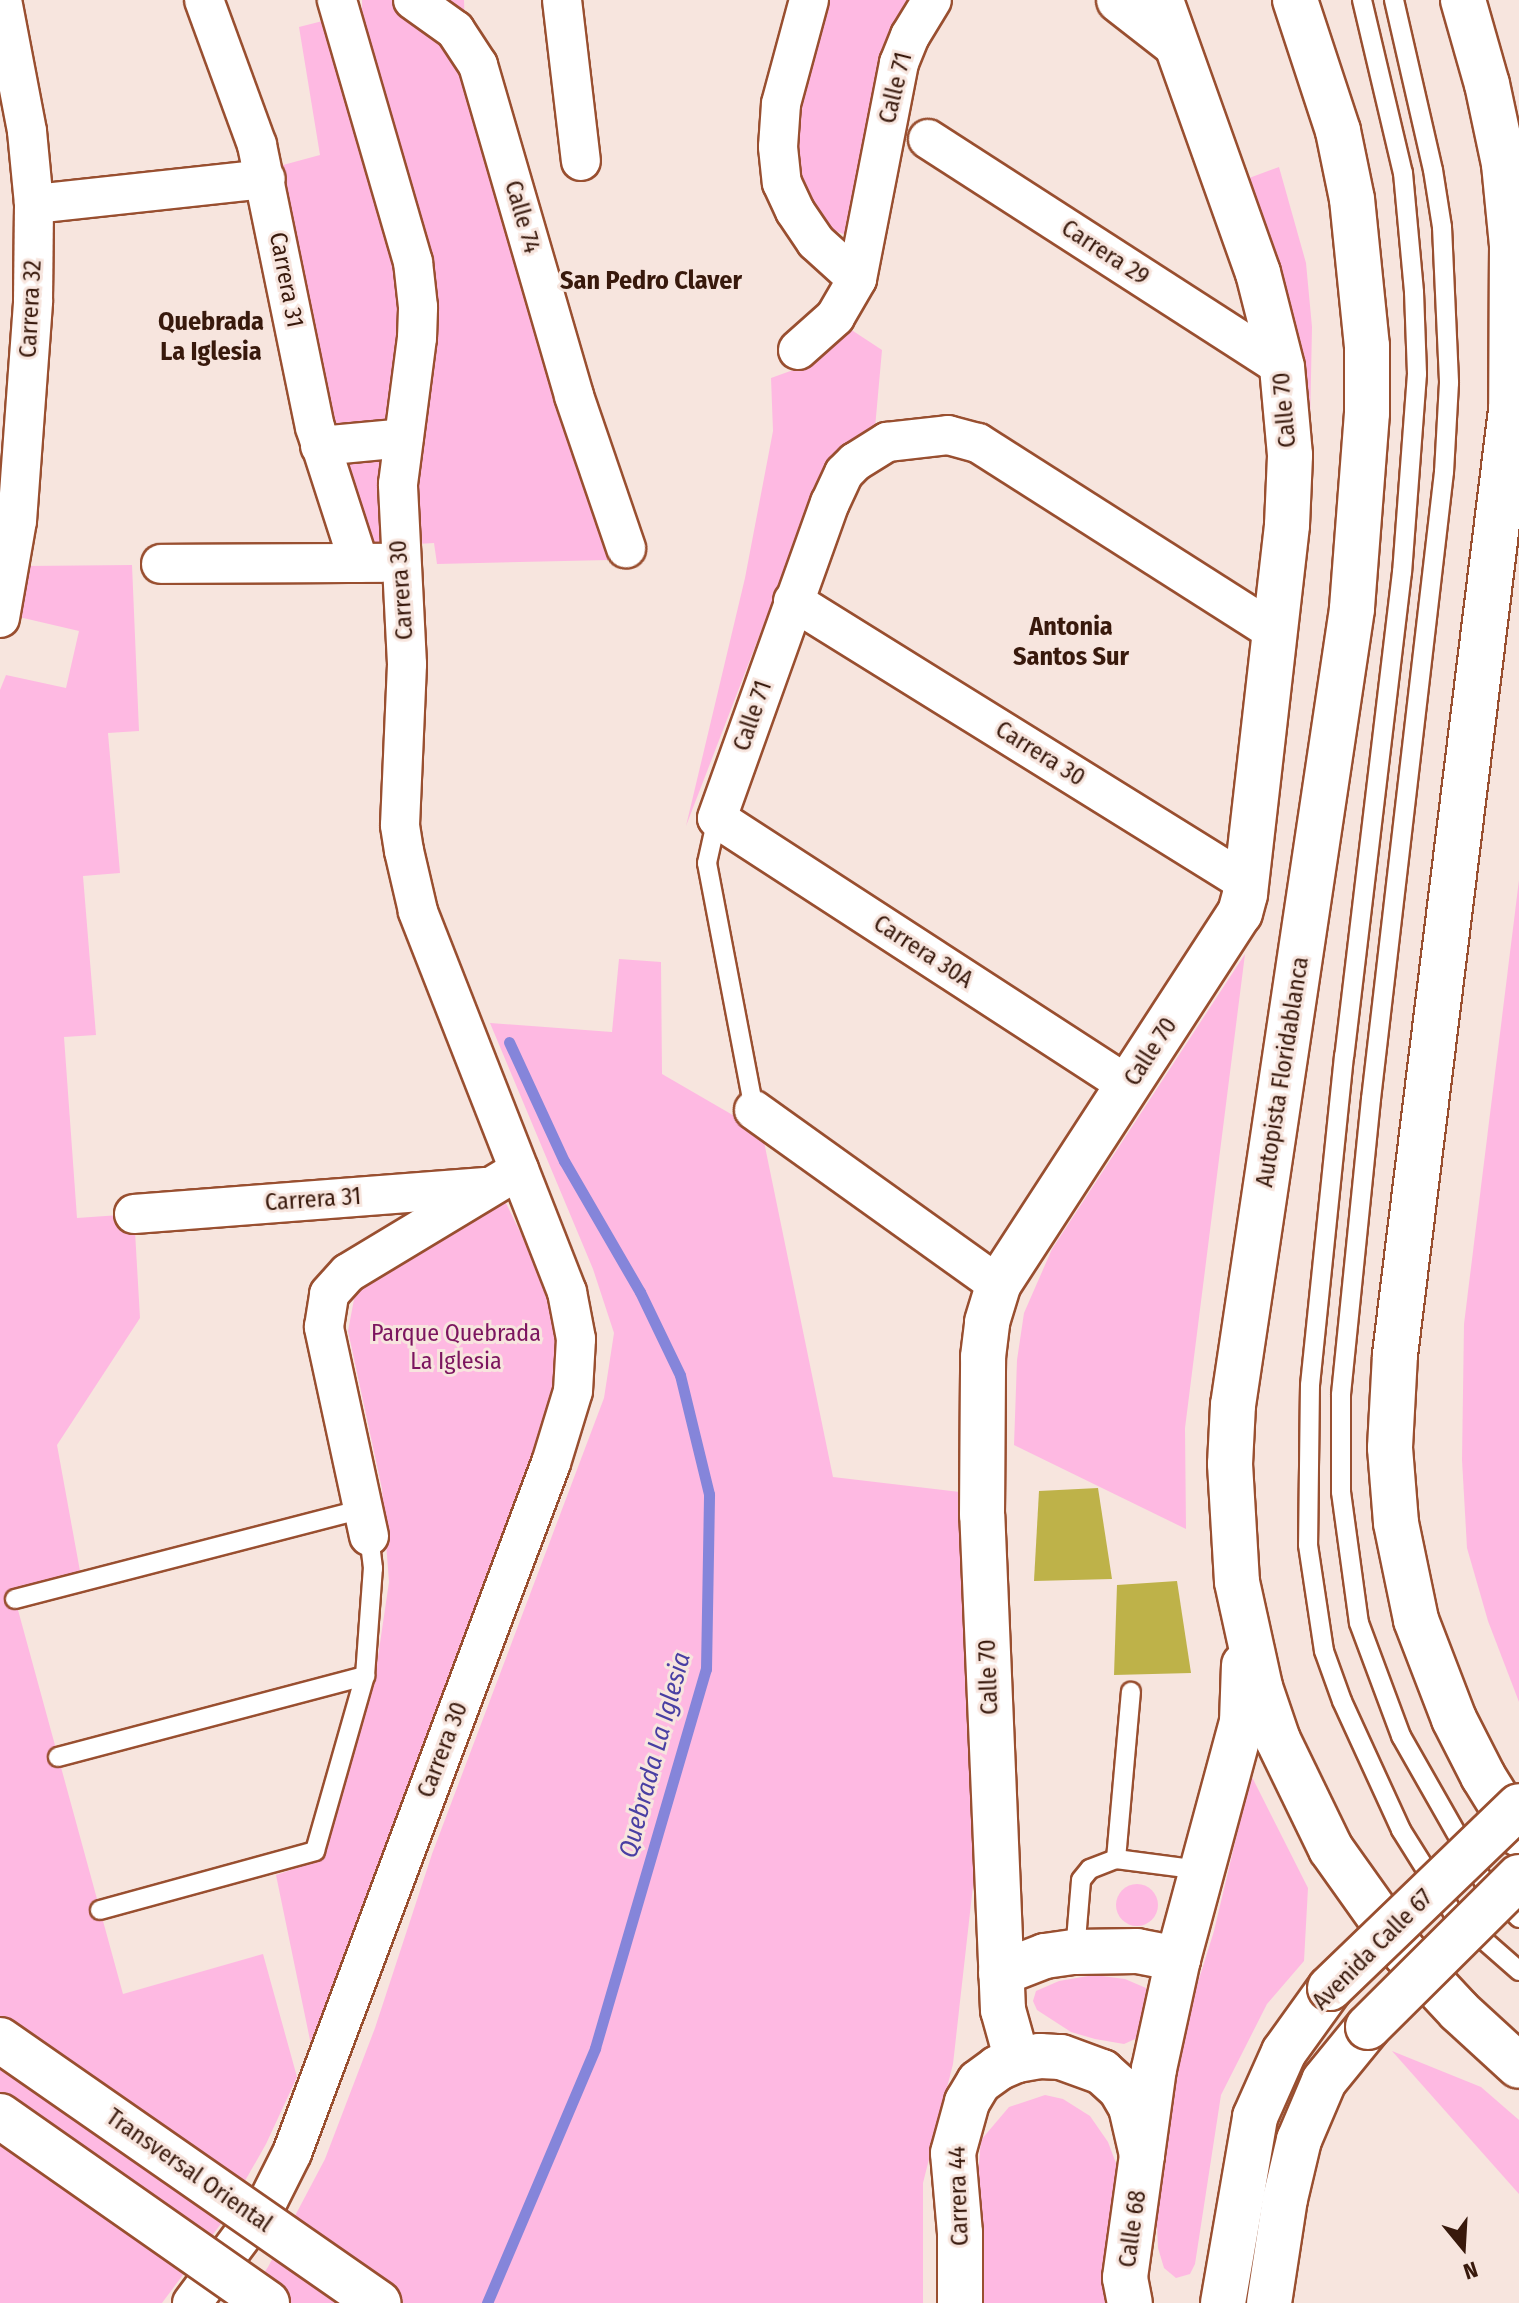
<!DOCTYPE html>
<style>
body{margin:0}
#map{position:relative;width:1519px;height:2303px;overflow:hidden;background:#f7e5de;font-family:"Fira Sans Condensed",sans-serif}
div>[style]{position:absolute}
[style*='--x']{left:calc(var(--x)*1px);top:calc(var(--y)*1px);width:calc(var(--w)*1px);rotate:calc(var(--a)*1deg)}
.green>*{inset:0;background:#feb9e2}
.round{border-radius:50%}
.stream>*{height:11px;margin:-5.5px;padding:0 5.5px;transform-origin:5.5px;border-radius:5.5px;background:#8585da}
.building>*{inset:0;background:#beb249}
.roads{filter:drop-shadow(2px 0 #994f30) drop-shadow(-2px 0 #994f30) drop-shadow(0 2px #994f30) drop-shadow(0 -2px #994f30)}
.service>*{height:18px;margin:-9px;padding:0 9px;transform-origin:9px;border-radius:9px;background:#fff}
.minor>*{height:38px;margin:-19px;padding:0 19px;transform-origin:19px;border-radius:19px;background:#fff}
.tertiary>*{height:44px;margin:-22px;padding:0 22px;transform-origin:22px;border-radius:22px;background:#fff}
.secondary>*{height:44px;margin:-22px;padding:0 22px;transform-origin:22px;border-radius:22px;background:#fff}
.primary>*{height:44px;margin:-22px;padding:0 22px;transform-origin:22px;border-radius:22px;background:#fff}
.trunk>*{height:44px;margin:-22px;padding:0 22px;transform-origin:22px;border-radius:22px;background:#fff}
.bridges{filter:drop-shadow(2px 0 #994f30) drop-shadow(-2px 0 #994f30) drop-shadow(0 2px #994f30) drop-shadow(0 -2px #994f30)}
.secondary-bridge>*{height:44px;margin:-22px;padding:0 22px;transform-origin:22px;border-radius:22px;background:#fff}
.primary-bridge>*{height:44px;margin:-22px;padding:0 22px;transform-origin:22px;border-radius:22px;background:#fff}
span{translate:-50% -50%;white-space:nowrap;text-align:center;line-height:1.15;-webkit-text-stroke:6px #f7e5de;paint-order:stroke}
.street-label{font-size:24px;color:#38190c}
.park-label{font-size:24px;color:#7c155f}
.neighbourhood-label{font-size:26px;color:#38190c;font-weight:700}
.water-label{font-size:26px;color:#493fa3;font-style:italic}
.north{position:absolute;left:1423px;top:2207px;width:80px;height:80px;-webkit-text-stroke:6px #f7e5de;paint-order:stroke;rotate:162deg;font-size:22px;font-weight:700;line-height:32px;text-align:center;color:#38190c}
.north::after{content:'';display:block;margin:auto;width:28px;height:36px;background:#38190c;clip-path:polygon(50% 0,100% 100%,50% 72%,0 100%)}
</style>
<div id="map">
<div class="green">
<div style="clip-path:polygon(362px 0,464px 0,466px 66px,609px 560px,437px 564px,434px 543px,366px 547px,326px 409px,272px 168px,320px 155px,299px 27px,362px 11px)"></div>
<div style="clip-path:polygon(830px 0,917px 0,856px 239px,833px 230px,804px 194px,797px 127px,811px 59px)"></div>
<div style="clip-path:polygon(1279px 167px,1306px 263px,1312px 327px,1310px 426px,1295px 347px,1241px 181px)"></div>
<div style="clip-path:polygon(847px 327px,882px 350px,875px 428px,832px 467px,800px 530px,686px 826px,745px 578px,773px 431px,771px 378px,807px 365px)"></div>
<div style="clip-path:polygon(132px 565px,139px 731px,108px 733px,120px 873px,83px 876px,96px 1035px,64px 1037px,77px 1218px,134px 1214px,140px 1318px,57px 1445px,82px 1582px,15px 1599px,123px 1994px,263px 1954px,297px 2077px,266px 2144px,220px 2225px,162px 2303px,0 2303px,0 690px,6px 675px,66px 688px,79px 631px,19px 617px,26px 566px)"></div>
<div style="clip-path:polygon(1519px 880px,1519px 1702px,1488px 1621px,1467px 1548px,1462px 1460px,1464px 1324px)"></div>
<div style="clip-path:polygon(1245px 954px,1185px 1428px,1186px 1529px,1014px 1445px,1017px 1360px,1024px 1313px,1052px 1249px)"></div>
<div style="clip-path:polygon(619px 959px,661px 962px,662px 1074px,762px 1132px,833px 1477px,960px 1492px,974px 1877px,953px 2064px,923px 2183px,923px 2303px,243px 2303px,268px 2267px,325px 2159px,375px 2028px,432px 1854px,604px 1398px,614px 1333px,593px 1269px,490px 1023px,612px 1032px)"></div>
<div style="clip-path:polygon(504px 1199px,547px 1287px,561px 1338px,550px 1409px,311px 2045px,276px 1875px,323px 1859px,375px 1677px,389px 1582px,382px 1489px,348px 1331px,355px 1294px,372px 1278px)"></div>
<div style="clip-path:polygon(1251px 1775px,1308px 1888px,1304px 1961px,1267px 2004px,1221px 2095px,1195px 2264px,1190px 2274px,1176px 2278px,1164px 2268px,1158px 2248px,1156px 2202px,1168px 2111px,1189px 2011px,1214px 1931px)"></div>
<div class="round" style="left:1116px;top:1884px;width:42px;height:42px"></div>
<div style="clip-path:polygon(1094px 1975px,1125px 1979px,1146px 1988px,1152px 2005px,1144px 2035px,1124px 2044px,1095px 2039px,1071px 2032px,1037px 2010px,1033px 2001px,1036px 1991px,1059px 1981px)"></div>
<div style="clip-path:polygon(1392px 2051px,1481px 2087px,1519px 2120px,1519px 2194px)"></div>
<div style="clip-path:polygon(1045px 2095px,1063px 2099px,1090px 2116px,1108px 2142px,1117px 2166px,1118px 2206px,1110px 2303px,983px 2303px,977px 2186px,981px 2140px,1009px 2107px)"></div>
</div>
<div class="stream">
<div style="--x:487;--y:2303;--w:277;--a:-67"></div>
<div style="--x:595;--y:2048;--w:395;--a:-73.7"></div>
<div style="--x:706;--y:1669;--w:175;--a:-89"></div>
<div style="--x:709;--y:1494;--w:122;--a:-103.7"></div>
<div style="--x:680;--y:1375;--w:92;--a:-115.7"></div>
<div style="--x:640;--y:1292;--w:151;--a:-120.1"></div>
<div style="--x:564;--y:1161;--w:131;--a:-114.8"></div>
</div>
<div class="building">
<div style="clip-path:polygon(1098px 1488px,1112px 1579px,1034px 1581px,1039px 1491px)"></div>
<div style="clip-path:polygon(1177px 1581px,1191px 1673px,1114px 1675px,1117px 1585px)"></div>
</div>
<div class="roads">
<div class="service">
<div style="--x:1362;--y:0;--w:178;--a:76.7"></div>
<div style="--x:1403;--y:173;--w:120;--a:84.7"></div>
<div style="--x:1414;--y:292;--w:82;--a:87.9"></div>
<div style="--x:1417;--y:374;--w:199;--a:94.3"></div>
<div style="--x:1402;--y:572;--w:487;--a:96.8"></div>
<div style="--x:1344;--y:1056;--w:331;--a:95.9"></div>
<div style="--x:1310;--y:1385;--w:160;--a:90.7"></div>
<div style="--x:1308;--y:1545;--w:107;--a:81.4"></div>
<div style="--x:1324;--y:1651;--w:53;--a:70.2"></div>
<div style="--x:1342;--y:1701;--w:142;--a:65.4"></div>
<div style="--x:1401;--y:1830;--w:98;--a:57.9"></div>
<div style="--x:1453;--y:1913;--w:88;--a:41.3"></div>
<div style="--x:1394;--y:0;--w:174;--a:77.1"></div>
<div style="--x:1433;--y:170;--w:58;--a:81"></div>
<div style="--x:1442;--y:227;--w:156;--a:87.4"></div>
<div style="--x:1449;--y:383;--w:89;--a:93.2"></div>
<div style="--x:1444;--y:472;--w:631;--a:96.64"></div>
<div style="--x:1371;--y:1099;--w:298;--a:95.8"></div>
<div style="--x:1341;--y:1395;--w:97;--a:90"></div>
<div style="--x:1341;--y:1492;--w:132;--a:82.2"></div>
<div style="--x:1359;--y:1623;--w:121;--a:69.6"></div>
<div style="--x:1401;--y:1736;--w:170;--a:60.4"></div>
<div style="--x:1485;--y:1884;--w:48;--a:45"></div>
<div style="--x:717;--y:818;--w:46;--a:102.5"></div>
<div style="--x:707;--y:863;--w:251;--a:79.2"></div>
<div style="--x:15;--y:1599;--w:360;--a:-14.5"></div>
<div style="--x:58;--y:1757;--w:318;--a:-14.8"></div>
<div style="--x:1116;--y:1859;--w:168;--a:-84.9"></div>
<div style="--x:100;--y:1910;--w:223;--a:-15.3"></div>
<div style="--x:315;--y:1851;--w:182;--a:-74.1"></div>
<div style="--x:365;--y:1676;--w:108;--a:-85.8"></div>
<div style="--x:373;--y:1568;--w:32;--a:-97"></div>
<div style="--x:1075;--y:1952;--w:72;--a:-85.2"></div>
<div style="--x:1081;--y:1880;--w:14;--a:-51"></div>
<div style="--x:1090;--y:1869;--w:28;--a:-21"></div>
<div style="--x:1116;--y:1859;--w:86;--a:7.4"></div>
</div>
<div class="minor">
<div style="--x:204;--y:0;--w:154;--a:69.9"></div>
<div style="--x:257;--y:145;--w:288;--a:78.4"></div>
<div style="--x:315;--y:427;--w:143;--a:72.1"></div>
<div style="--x:413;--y:0;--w:52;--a:35.5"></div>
<div style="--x:455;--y:30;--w:42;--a:56.7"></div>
<div style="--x:478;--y:65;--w:345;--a:73.8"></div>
<div style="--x:574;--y:396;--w:161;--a:71.1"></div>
<div style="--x:562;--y:0;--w:162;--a:83.3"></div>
<div style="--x:809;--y:0;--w:108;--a:105.1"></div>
<div style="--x:781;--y:104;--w:43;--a:94"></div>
<div style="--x:778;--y:147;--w:36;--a:84"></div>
<div style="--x:782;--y:183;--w:31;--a:65"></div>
<div style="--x:795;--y:211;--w:37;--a:56"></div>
<div style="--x:816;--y:242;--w:55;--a:42.1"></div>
<div style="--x:928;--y:139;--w:421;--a:32.8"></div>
<div style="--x:34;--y:204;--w:233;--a:-6.2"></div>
<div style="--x:798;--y:350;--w:50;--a:-41.7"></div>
<div style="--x:835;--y:317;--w:44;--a:-59.9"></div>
<div style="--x:857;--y:279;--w:220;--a:-79"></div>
<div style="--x:899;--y:63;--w:29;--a:-68"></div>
<div style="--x:910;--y:36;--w:42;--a:-58.6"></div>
<div style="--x:320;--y:446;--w:84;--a:-5.4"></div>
<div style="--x:161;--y:564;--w:221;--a:-0.3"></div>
<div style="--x:793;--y:601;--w:534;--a:31.85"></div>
<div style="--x:0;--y:618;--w:98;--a:-80.1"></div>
<div style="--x:17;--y:521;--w:221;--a:-85.8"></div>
<div style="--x:33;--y:301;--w:97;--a:-89.4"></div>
<div style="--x:34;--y:204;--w:73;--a:-95.5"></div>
<div style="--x:27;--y:131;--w:133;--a:-100.8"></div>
<div style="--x:1129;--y:1086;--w:491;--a:-147"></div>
<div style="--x:717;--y:818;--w:335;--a:-70.3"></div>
<div style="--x:830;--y:503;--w:33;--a:-65"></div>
<div style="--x:844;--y:473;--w:16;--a:-45"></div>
<div style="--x:855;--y:462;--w:38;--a:-32"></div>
<div style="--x:887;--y:442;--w:61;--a:-6.5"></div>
<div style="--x:948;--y:435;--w:31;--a:15"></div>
<div style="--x:978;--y:443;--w:352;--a:32.5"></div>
<div style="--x:754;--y:1110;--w:300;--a:35.6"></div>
<div style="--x:134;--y:1214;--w:352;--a:-4.4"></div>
<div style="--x:369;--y:1536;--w:214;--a:-102.2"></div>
<div style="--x:324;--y:1327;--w:33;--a:-81"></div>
<div style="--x:329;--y:1294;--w:28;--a:-48"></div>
<div style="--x:348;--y:1273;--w:200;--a:-31.1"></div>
<div style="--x:192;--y:2303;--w:127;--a:-53.3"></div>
<div style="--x:268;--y:2201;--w:54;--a:-63.4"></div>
<div style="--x:292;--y:2153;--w:737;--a:-69.43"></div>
<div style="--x:551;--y:1463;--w:75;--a:-73"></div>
<div style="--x:573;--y:1391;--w:52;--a:-86.7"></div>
<div style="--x:576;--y:1339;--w:48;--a:-100.8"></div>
<div style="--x:567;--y:1292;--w:409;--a:-111.4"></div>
<div style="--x:418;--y:911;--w:62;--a:-103.1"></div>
<div style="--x:404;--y:851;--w:26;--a:-99"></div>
<div style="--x:400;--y:825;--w:161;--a:-87.5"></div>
<div style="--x:407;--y:664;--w:180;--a:-92.9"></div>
<div style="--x:398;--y:484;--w:147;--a:-82.6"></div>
<div style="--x:417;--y:338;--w:31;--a:-88"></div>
<div style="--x:418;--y:307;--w:45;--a:-96.3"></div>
<div style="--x:413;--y:262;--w:273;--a:-106.2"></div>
</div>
<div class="tertiary">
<div style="--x:1119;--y:0;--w:68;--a:37.9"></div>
<div style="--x:1001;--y:1973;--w:47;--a:-21.1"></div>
<div style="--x:1045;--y:1956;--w:30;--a:-8"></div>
<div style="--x:1075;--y:1952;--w:62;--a:-0.9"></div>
<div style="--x:1137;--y:1951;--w:42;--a:11"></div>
<div style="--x:1017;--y:2060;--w:52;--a:-105.6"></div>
<div style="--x:1003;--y:2010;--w:495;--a:-92.4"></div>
<div style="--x:982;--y:1515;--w:158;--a:-89.6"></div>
<div style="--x:983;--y:1357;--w:35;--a:-83"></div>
<div style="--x:987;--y:1322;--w:39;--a:-73"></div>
<div style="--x:998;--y:1285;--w:444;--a:-57"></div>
<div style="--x:1240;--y:913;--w:20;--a:-75"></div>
<div style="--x:1245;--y:894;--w:371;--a:-83.5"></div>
<div style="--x:1287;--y:525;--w:70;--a:-87.5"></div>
<div style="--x:1290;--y:455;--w:88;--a:-95.2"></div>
<div style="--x:1282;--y:367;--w:97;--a:-104.3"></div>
<div style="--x:1258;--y:273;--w:290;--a:-109.6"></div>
</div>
<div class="secondary">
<div style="--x:960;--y:2303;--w:70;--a:-90"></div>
<div style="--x:960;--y:2233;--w:80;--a:-95"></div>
<div style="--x:953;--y:2153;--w:53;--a:-74.6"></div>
<div style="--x:967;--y:2102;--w:23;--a:-59"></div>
<div style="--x:979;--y:2082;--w:24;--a:-36"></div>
<div style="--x:998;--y:2068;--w:21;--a:-23"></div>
<div style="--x:1017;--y:2060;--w:23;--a:-10"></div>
<div style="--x:1040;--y:2056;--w:21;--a:3"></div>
<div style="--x:1061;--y:2057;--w:44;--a:20.1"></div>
<div style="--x:1102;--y:2072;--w:24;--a:42"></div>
<div style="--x:1120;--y:2088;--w:22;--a:60"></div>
<div style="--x:1131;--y:2107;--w:49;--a:77.1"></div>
<div style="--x:1142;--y:2155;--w:124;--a:97.9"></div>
<div style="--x:1125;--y:2278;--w:25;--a:79"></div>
</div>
<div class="primary">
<div style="--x:1223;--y:2303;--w:189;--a:-80.2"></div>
<div style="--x:1255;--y:2117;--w:71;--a:-66"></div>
<div style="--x:1284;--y:2052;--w:79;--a:-54.3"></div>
<div style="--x:1269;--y:2303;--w:105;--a:-81.3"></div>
<div style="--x:1285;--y:2199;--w:61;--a:-76.7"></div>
<div style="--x:1299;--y:2140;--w:64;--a:-67"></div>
<div style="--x:1324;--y:2081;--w:70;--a:-50.8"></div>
</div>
<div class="trunk">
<div style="--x:1295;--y:0;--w:138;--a:71.8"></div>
<div style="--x:1338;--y:131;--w:69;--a:78.4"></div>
<div style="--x:1352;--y:199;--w:148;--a:84.2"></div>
<div style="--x:1367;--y:346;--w:67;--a:90"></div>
<div style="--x:1367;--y:413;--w:197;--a:94.4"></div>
<div style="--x:1352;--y:609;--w:805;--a:98.5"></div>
<div style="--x:1233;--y:1405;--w:59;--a:92.9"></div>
<div style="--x:1230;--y:1464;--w:118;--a:86.6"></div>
<div style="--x:1237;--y:1582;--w:107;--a:77.6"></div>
<div style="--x:1260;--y:1687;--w:56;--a:71.2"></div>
<div style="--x:1278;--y:1740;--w:121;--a:64.1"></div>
<div style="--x:1331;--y:1849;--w:128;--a:54.6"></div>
<div style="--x:1405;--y:1953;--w:79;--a:47"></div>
<div style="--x:1459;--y:2011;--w:81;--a:42.5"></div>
<div style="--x:1463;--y:0;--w:87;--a:74.1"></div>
<div style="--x:1487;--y:84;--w:82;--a:78"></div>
<div style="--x:1504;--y:164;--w:82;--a:84.4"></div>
<div style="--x:1512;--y:246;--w:164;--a:90.3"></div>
<div style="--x:1511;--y:410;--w:952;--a:97"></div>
<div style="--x:1395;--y:1355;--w:93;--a:93.1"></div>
<div style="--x:1390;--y:1448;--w:75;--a:85.4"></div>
<div style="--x:1396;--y:1523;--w:99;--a:78.3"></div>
<div style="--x:1416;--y:1620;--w:106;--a:69"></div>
<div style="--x:1454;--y:1719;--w:64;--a:63"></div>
<div style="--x:1483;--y:1776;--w:68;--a:58.2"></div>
<div style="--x:1142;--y:2155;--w:87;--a:-82.1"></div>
<div style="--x:1154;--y:2069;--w:113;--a:-77.7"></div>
<div style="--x:1178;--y:1959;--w:245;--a:-74.9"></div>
<div style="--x:1242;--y:1722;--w:57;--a:-88"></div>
</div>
</div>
<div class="bridges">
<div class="secondary-bridge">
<div style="--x:0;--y:2040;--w:461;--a:34.8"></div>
<div style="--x:0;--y:2116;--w:326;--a:35"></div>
</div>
<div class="primary-bridge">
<div style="--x:1330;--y:1988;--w:262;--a:-43.9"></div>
<div style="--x:1368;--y:2027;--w:213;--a:-44.8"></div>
</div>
</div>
<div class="street-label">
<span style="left:896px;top:88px;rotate:-76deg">Calle 71</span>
<span style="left:522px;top:217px;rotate:74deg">Calle 74</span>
<span style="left:1105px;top:253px;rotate:33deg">Carrera 29</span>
<span style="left:286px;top:280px;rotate:79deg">Carrera 31</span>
<span style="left:31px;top:309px;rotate:-87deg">Carrera 32</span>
<span style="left:1285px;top:410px;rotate:-95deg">Calle 70</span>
<span style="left:402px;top:590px;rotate:-94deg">Carrera 30</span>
<span style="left:753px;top:716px;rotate:-71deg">Calle 71</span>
<span style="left:1040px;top:754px;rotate:32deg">Carrera 30</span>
<span style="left:923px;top:952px;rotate:33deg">Carrera 30A</span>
<span style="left:1151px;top:1052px;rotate:-57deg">Calle 70</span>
<span style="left:1283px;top:1072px;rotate:-81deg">Autopista Floridablanca</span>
<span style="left:313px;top:1200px;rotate:-4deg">Carrera 31</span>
<span style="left:989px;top:1677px;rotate:-92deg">Calle 70</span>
<span style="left:443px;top:1750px;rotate:-69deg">Carrera 30</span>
<span style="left:1373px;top:1950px;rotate:-45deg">Avenida Calle 67</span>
<span style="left:189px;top:2171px;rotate:35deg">Transversal Oriental</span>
<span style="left:959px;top:2196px;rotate:-92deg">Carrera 44</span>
<span style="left:1133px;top:2229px;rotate:-82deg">Calle 68</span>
</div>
<div class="park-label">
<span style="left:456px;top:1348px">Parque Quebrada<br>La Iglesia</span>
</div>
<div class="neighbourhood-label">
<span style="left:651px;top:281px">San Pedro Claver</span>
<span style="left:211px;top:337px">Quebrada<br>La Iglesia</span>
<span style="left:1071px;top:642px">Antonia<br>Santos Sur</span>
</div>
<div class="water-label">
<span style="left:655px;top:1755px;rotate:-75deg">Quebrada La Iglesia</span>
</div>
<div class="north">N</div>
</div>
